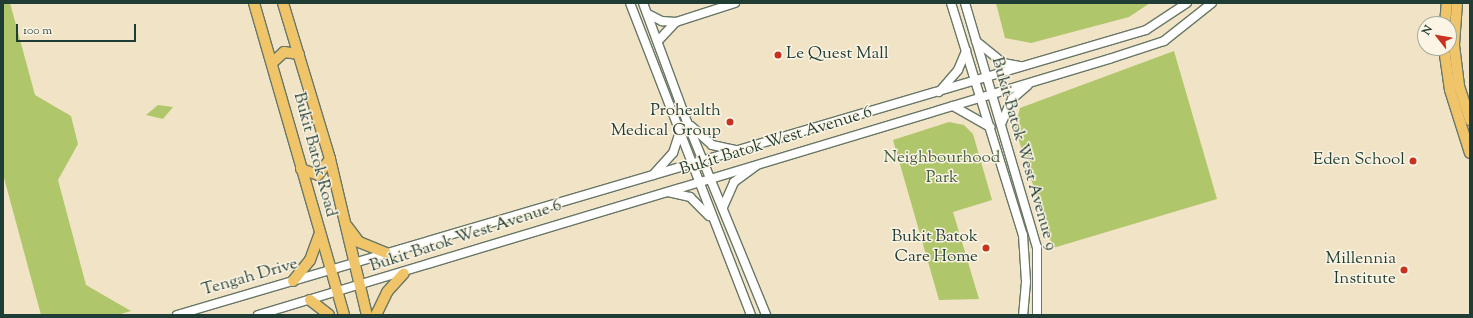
<!DOCTYPE html>
<style>
body{margin:0}
#map{position:relative;width:1473px;height:318px;overflow:hidden;background:#f1e3c5;font-family:"Sorts Mill Goudy",serif}
div>[style]{position:absolute}
[style*='--x']{left:calc(var(--x)*1px);top:calc(var(--y)*1px);width:calc(var(--w)*1px);rotate:calc(var(--a)*1deg)}
.green>*{inset:0;background:#b0c66a}
.roads{filter:drop-shadow(1px 0 #687767) drop-shadow(-1px 0 #687767) drop-shadow(0 1px #687767) drop-shadow(0 -1px #687767)}
.minor>*{height:8px;margin:-4px;padding:0 4px;transform-origin:4px;border-radius:4px;background:#fff}
.major>*{height:10px;margin:-5px;padding:0 5px;transform-origin:5px;border-radius:5px;background:#f0c469}
.dots>*{width:11px;height:11px;translate:-50% -50%;box-sizing:border-box;border:2px solid #fcf5e5;border-radius:50%}
span{translate:-50% -50%;white-space:nowrap;text-align:center;line-height:1.15;-webkit-text-stroke:3px #fcf5e5;paint-order:stroke}
.poi-label{font-size:17px;color:#1f3d34}
.left{translate:0 -50%;text-align:left}
.right{translate:-100% -50%;text-align:right}
.street-label{font-size:17px;color:#1f3d34}
.park-label{font-size:17px;color:#435f42}
.frame{position:absolute;inset:0;border:4px solid #1f3d34;pointer-events:none}
.north{position:absolute;left:1417px;top:16px;width:40px;height:40px;box-sizing:border-box;background:#fcf5e5;border:1px solid #a4ab9e;border-radius:50%;rotate:301deg;font-size:11px;font-weight:700;line-height:16px;text-align:center;color:#1f3d34}
.north::after{content:'';display:block;margin:auto;width:14px;height:18px;background:#c8321e;clip-path:polygon(50% 0,100% 100%,50% 72%,0 100%)}
.scale{position:absolute;left:16px;top:24px;width:120px;height:18px;box-sizing:border-box;border:2px solid #1f3d34;border-top:0;padding-left:5px;font-size:12px;line-height:14px;white-space:nowrap;color:#1f3d34;-webkit-text-stroke:3px #fcf5e5;paint-order:stroke}
</style>
<div id="map">
<div class="green">
<div style="clip-path:polygon(3px 3px,10px 3px,35px 95px,71px 116px,78px 144px,58px 180px,86px 285px,131px 311px,117px 315px,41px 315px,3px 174px)"></div>
<div style="clip-path:polygon(996px 3px,1150px 3px,1129px 17px,1031px 43px,1005px 38px)"></div>
<div style="clip-path:polygon(1174px 51px,1217px 199px,1053px 248px,1015px 128px,1020px 108px)"></div>
<div style="clip-path:polygon(158px 105px,173px 107px,163px 119px,146px 115px)"></div>
<div style="clip-path:polygon(949px 122px,964px 125px,973px 134px,992px 200px,953px 212px,979px 299px,939px 300px,893px 140px)"></div>
</div>
<div class="roads">
<div class="minor">
<div style="--x:630;--y:3;--w:335;--a:68.8"></div>
<div style="--x:643;--y:3;--w:127;--a:69.7"></div>
<div style="--x:687;--y:122;--w:209;--a:67.7"></div>
<div style="--x:951;--y:3;--w:243;--a:72.8"></div>
<div style="--x:1023;--y:235;--w:47;--a:86.3"></div>
<div style="--x:1026;--y:282;--w:33;--a:95"></div>
<div style="--x:965;--y:3;--w:254;--a:73.6"></div>
<div style="--x:1037;--y:247;--w:68;--a:90"></div>
<div style="--x:648;--y:14;--w:16;--a:27"></div>
<div style="--x:662;--y:21;--w:14;--a:4"></div>
<div style="--x:676;--y:22;--w:62;--a:-17.9"></div>
<div style="--x:658;--y:41;--w:26;--a:-47"></div>
<div style="--x:976;--y:41;--w:35;--a:39"></div>
<div style="--x:1003;--y:63;--w:17;--a:10"></div>
<div style="--x:939;--y:92;--w:29;--a:-49"></div>
<div style="--x:958;--y:70;--w:21;--a:-67"></div>
<div style="--x:953;--y:106;--w:43;--a:29.6"></div>
<div style="--x:1001;--y:124;--w:27;--a:-66"></div>
<div style="--x:1012;--y:99;--w:21;--a:-41"></div>
<div style="--x:691;--y:126;--w:28;--a:42"></div>
<div style="--x:712;--y:145;--w:25;--a:12"></div>
<div style="--x:653;--y:175;--w:30;--a:-48"></div>
<div style="--x:673;--y:153;--w:19;--a:-72"></div>
<div style="--x:668;--y:192;--w:23;--a:13"></div>
<div style="--x:690;--y:197;--w:27;--a:45"></div>
<div style="--x:723;--y:207;--w:27;--a:-66"></div>
<div style="--x:734;--y:182;--w:27;--a:-36"></div>
<div style="--x:177;--y:315;--w:1010;--a:-16.39"></div>
<div style="--x:1146;--y:30;--w:49;--a:-33.4"></div>
<div style="--x:258;--y:315;--w:889;--a:-16.74"></div>
<div style="--x:1109;--y:59;--w:58;--a:-18.1"></div>
<div style="--x:1164;--y:41;--w:61;--a:-38.4"></div>
</div>
<div class="major">
<div style="--x:254;--y:3;--w:325;--a:73.9"></div>
<div style="--x:283;--y:3;--w:163;--a:73.2"></div>
<div style="--x:330;--y:159;--w:160;--a:76.7"></div>
<div style="--x:1457;--y:3;--w:42;--a:94.1"></div>
<div style="--x:1454;--y:45;--w:41;--a:83"></div>
<div style="--x:1459;--y:86;--w:36;--a:72"></div>
<div style="--x:1445;--y:24;--w:21;--a:-85"></div>
<div style="--x:1444;--y:48;--w:42;--a:81.9"></div>
<div style="--x:1450;--y:90;--w:66;--a:72.4"></div>
<div style="--x:273;--y:62;--w:15;--a:-42"></div>
<div style="--x:284;--y:52;--w:15;--a:8"></div>
<div style="--x:301;--y:169;--w:18;--a:19"></div>
<div style="--x:318;--y:175;--w:20;--a:-53"></div>
<div style="--x:347;--y:226;--w:20;--a:53"></div>
<div style="--x:359;--y:242;--w:29;--a:22"></div>
<div style="--x:293;--y:281;--w:27;--a:-51"></div>
<div style="--x:310;--y:260;--w:27;--a:-70"></div>
<div style="--x:310;--y:300;--w:24;--a:38"></div>
<div style="--x:376;--y:315;--w:25;--a:-64"></div>
<div style="--x:387;--y:292;--w:25;--a:-48"></div>
</div>
</div>
<div class="dots">
<div style="left:778px;top:55px;background:#c8321e"></div>
<div style="left:730px;top:122px;background:#c8321e"></div>
<div style="left:1413px;top:161px;background:#c8321e"></div>
<div style="left:986px;top:248px;background:#c8321e"></div>
<div style="left:1404px;top:270px;background:#c8321e"></div>
</div>
<div class="poi-label">
<span class="left" style="left:786px;top:55px">Le Quest Mall</span>
<span class="right" style="left:721px;top:122px">Prohealth<br>Medical Group</span>
<span class="right" style="left:1405px;top:161px">Eden School</span>
<span class="right" style="left:978px;top:248px">Bukit Batok<br>Care Home</span>
<span class="right" style="left:1396px;top:270px">Millennia<br>Institute</span>
</div>
<div class="street-label">
<span style="left:776px;top:142px;rotate:-17deg">Bukit Batok West Avenue 6</span>
<span style="left:1023px;top:154px;rotate:74deg">Bukit Batok West Avenue 9</span>
<span style="left:314px;top:155px;rotate:75deg">Bukit Batok Road</span>
<span style="left:466px;top:237px;rotate:-18deg">Bukit Batok West Avenue 6</span>
<span style="left:250px;top:278px;rotate:-16deg">Tengah Drive</span>
</div>
<div class="park-label">
<span style="left:942px;top:169px">Neighbourhood<br>Park</span>
</div>
<div class="frame"></div>
<div class="north">N</div>
<div class="scale">100 m</div>
</div>
